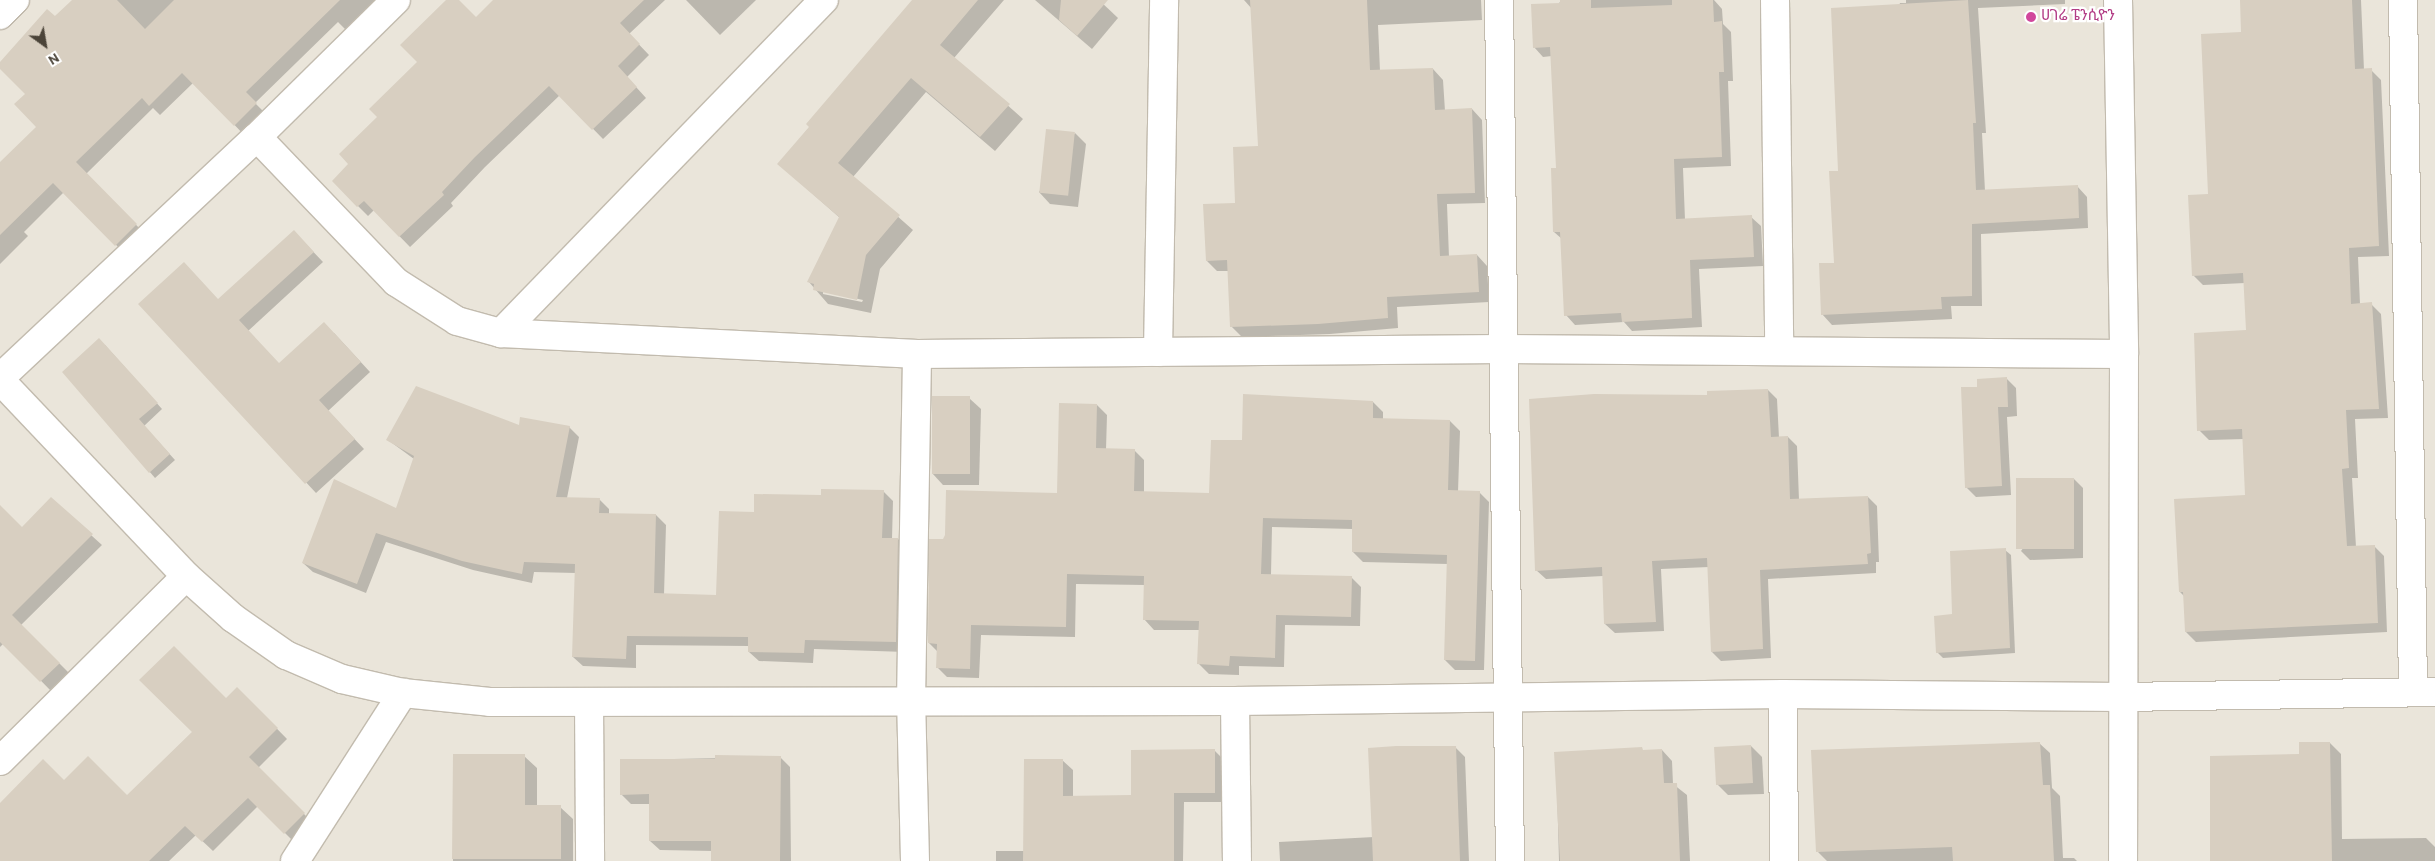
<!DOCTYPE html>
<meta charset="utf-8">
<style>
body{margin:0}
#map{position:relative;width:2435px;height:861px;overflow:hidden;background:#f6f3ec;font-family:Overpass,"Noto Sans Ethiopic",sans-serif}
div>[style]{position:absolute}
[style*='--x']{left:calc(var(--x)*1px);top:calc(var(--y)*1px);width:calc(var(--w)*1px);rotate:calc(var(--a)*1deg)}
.residential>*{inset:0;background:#eae5da;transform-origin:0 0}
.shadow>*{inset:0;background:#0003}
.building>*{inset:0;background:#d8cfc1;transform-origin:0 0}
.roads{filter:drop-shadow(1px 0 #c2bbae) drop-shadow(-1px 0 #c2bbae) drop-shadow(0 1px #c2bbae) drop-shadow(0 -1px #c2bbae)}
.minor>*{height:28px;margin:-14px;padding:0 14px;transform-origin:14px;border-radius:14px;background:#fff}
.tertiary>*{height:28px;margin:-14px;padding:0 14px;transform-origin:14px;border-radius:14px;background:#fff}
.dots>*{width:14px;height:14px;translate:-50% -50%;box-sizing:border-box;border:2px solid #fff;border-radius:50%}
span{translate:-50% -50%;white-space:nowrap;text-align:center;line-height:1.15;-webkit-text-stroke:4.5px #fff;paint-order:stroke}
.hotel-label{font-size:15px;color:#b23c85}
.left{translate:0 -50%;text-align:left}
.north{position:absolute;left:20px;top:20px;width:50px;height:50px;-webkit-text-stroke:4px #fff;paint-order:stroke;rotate:148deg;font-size:14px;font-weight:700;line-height:20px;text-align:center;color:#4b4439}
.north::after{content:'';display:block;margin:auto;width:18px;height:22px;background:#4b4439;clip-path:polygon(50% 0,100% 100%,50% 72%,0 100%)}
</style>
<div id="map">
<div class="residential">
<div style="left:0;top:0;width:2435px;height:861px"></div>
</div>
<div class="shadow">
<div style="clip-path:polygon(74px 0,382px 0,351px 35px,338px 22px,255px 103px,266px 114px,245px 136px,194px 82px,160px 115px,153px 108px,86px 174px,146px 235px,126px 255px,64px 192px,24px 232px,28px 236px,0 264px,0 164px,38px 127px,27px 94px,0 64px)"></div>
<div style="clip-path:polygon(448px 0,457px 0,476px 19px,495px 0,665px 0,629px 34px,649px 55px,627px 77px,646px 98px,603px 139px,560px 95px,485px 167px,451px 203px,453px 206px,410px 247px,374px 210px,368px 216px,333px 181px,350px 164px,378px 117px,418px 62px)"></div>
<div style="clip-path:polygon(686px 0,756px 0,720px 35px)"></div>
<div style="clip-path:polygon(evenodd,914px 0,1004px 0,954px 58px,1023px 119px,995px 151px,926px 92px,853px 177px,913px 230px,880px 269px,871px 313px,828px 304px,809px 282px,840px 218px,779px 164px,914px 0,823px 291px,863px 300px,862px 302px,823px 294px,823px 291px)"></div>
<div style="clip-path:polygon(1035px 0,1099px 0,1118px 18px,1092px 49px)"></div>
<div style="clip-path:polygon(1244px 0,1481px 0,1482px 20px,1378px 25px,1380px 71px,1433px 69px,1443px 80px,1445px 111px,1472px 109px,1482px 120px,1485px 203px,1447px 204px,1449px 257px,1477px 255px,1487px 266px,1489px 302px,1397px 307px,1398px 328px,1330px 334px,1242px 337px,1231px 326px,1229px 271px,1217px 271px,1207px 261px,1236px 204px,1259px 147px,1252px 9px)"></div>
<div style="clip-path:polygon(1561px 0,1714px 0,1722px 9px,1723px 24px,1731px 32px,1733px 81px,1728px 81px,1731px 166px,1683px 168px,1685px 220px,1751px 217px,1761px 226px,1763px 266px,1699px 269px,1702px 327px,1632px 331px,1624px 322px,1575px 325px,1566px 315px,1562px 239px,1554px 232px,1558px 169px,1552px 56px,1543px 57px,1534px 47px)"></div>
<div style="clip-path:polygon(1906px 0,2065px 0,2065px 4px,1978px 8px,1986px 133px,1982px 133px,1985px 191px,2077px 186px,2087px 197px,2088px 228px,1981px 234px,1982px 306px,1951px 306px,1952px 319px,1832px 325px,1822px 314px,1835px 264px,1839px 172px,1900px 3px,1906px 3px)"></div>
<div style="clip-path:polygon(2241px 0,2361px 0,2364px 70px,2371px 70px,2381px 80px,2389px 256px,2358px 257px,2360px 304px,2371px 304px,2381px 314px,2388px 418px,2355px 419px,2358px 478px,2352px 478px,2356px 547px,2374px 546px,2384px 556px,2387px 632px,2196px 642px,2186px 632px,2185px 597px,2180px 592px,2246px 496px,2244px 439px,2209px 440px,2199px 430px,2247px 331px,2245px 283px,2203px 285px,2193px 275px,2242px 33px)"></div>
<div style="clip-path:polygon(1075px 133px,1086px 144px,1078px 207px,1050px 204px,1039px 192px)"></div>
<div style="clip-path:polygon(303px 241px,323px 262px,248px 331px,279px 365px,334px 333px,370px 372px,328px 411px,364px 449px,316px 493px,140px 304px,218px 301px)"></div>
<div style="clip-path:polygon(105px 345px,162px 409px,144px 426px,175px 460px,155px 478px,64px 372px)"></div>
<div style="clip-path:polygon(2006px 378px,2016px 388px,2017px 416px,2007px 417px,2011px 495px,1976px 497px,1966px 487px,1978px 388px)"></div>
<div style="clip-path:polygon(1768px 390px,1777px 399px,1779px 438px,1788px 437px,1797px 446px,1799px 500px,1868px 497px,1877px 506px,1879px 562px,1876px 562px,1876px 573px,1768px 579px,1771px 658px,1721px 661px,1712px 652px,1709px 567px,1661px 569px,1664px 631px,1615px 633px,1605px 624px,1603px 576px,1546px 579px,1536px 570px,1708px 396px)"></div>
<div style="clip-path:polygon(969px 398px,981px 409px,979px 485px,943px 485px,932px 473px)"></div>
<div style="clip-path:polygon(1373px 402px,1383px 412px,1383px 420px,1450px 421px,1460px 431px,1458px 492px,1479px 492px,1489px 502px,1484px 670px,1455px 670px,1445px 660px,1448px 564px,1363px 562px,1353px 552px,1353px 529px,1272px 527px,1271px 575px,1351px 577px,1361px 587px,1360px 626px,1285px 625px,1284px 667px,1239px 666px,1239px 675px,1209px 674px,1199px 664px,1200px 630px,1154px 630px,1144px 619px,1145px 585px,1076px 584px,1075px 637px,981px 635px,979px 678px,947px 677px,937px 667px,938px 652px,929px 643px,944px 540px,1058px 494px,1097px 405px,1107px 415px,1106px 450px,1134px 450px,1144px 460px,1144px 493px,1211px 495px,1243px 441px)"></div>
<div style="clip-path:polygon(520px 427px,569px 427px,579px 437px,567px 498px,599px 499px,609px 509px,609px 515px,656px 515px,666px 525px,664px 595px,717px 596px,755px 513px,822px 496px,883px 491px,893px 501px,892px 539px,898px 539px,907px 549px,906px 652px,814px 649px,813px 663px,759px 661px,749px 652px,749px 646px,636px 645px,636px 668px,583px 666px,573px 657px,576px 573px,534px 572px,532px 583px,473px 570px,386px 542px,366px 593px,313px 572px,303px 563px,397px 509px,414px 459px,388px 440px)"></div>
<div style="clip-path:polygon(2074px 479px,2083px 488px,2083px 558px,2030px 560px,2021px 551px)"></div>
<div style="clip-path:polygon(51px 499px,102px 545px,21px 625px,69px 673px,51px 691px,4px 643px,0 647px,0 506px,22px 528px)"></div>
<div style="clip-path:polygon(2005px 550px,2011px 555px,2015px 653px,1943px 658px,1937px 652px,1954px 616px)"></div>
<div style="clip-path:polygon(237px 688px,287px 739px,258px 768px,314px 824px,295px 843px,258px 806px,213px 851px,196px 835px,169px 861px,0 861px,0 845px,64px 782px,127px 797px)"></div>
<div style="clip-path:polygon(2039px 743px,2050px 753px,2052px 788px,2060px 796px,2063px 858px,2074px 858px,2077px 861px,1827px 861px,1818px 852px)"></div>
<div style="clip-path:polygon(2330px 743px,2341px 754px,2342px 839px,2426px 838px,2435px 847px,2435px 861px,2211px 861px,2301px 755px)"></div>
<div style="clip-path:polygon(1751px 746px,1762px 757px,1764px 794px,1728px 795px,1717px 784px)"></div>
<div style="clip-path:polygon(1455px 747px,1465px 757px,1469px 861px,1280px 861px,1279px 842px,1374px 837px)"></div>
<div style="clip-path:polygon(1662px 750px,1672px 761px,1673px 784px,1687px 795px,1690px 861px,1559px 861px,1556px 753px)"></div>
<div style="clip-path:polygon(1215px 751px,1225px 761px,1224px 802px,1184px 802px,1183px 861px,996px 861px,996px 851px,1025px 851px,1062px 760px,1073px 770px,1073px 797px,1133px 797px)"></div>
<div style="clip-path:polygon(454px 756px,524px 756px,537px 768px,537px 807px,560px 807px,573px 819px,573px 861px,453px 861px)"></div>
<div style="clip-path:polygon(780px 757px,790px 767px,791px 861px,713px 861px,713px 851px,660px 850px,650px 841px,650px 804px,631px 804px,621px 794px,621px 760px)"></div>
</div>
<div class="building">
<div style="clip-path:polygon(72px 0,117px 0,145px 29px,174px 0,340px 0,246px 92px,257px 103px,234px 126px,182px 73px,149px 106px,142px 98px,76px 162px,137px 224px,115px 246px,53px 183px,0 235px,0 162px,36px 127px,14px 104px,25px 94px,0 69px,0 62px,47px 9px,55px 16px)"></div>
<div style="clip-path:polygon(446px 0,459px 0,476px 17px,493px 0,644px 0,620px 23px,640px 44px,618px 66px,637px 87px,592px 130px,549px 86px,475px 157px,442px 192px,444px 195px,399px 237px,364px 201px,357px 207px,332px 181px,348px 164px,339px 154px,377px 117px,369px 109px,417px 62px,400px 45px)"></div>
<div style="clip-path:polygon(912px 0,978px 0,940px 45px,1010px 104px,980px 137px,911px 78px,838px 163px,900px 215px,866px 255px,857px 300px,813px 290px,814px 284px,807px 282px,839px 217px,777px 164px,809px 127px,806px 124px)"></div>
<div style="clip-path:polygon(1061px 0,1108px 0,1077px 36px,1059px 20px)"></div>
<div style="clip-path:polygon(1250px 0,1367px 0,1370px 70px,1433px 68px,1435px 110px,1472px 108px,1475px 193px,1437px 194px,1440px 256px,1477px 254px,1479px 292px,1387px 297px,1388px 318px,1318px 324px,1230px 327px,1227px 260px,1206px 261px,1203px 204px,1235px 203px,1233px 147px,1258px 146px)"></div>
<div style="clip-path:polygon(1560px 0,1591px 0,1591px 8px,1672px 5px,1672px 0,1713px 0,1714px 22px,1722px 21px,1724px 72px,1719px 72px,1722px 157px,1674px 159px,1676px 219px,1752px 215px,1754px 257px,1690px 260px,1692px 318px,1622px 322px,1621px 313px,1564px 316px,1560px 232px,1553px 232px,1551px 168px,1556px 168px,1550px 47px,1533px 48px,1531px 4px,1560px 3px)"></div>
<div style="clip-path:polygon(1968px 0,1976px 123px,1973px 123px,1976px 190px,2078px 185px,2079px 218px,1972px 224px,1972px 296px,1941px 297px,1942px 309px,1821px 315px,1819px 263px,1834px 263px,1829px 171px,1838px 171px,1831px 8px)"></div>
<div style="clip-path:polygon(2240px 0,2352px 0,2355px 69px,2372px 68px,2379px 246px,2349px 248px,2351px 304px,2372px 302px,2379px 409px,2346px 410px,2349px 468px,2342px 469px,2347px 546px,2375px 545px,2378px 623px,2185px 632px,2183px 592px,2179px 592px,2174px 499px,2245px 495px,2242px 429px,2197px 431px,2194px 333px,2246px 330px,2243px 273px,2192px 276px,2188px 195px,2208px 194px,2201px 34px,2241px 32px)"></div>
<div style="left:1046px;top:129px;width:29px;height:64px;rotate:6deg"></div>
<div style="clip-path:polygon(294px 230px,314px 252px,239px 320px,279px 363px,324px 322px,361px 362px,319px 400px,355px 439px,305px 484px,138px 304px,184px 262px,218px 299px)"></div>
<div style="clip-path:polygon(99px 338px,158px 403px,139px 419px,170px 454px,149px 473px,62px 372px)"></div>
<div style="clip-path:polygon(2007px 377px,2008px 407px,1998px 407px,2002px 486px,1965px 488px,1961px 387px,1977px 387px,1977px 379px)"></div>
<div style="clip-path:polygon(416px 386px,519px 425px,520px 417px,570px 426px,556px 497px,600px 498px,599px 513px,656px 514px,654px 593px,716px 595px,719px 511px,754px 512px,754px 494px,821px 495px,821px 489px,884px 490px,882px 538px,898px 538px,896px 642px,805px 640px,804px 653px,748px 652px,748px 637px,627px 636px,626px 659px,572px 657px,575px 564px,524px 562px,522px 574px,462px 561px,376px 533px,357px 584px,302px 563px,334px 479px,396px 508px,414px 456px,386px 440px)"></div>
<div style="clip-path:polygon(1768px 389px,1771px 437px,1788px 436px,1790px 499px,1868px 496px,1871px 553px,1867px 554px,1868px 564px,1760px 570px,1763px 649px,1711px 652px,1707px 558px,1652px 561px,1656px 622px,1604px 624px,1602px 567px,1535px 571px,1529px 399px,1594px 394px,1707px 395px,1707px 391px)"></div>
<div style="clip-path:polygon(1243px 394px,1373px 401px,1373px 418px,1450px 420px,1448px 490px,1480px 491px,1475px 661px,1444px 660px,1447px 555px,1352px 552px,1352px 520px,1263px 518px,1261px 574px,1352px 576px,1351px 617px,1276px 615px,1275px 658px,1230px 656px,1229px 666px,1197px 664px,1199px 621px,1143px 620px,1144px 576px,1067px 574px,1066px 627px,971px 625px,970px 669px,936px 668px,937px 644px,928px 643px,929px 539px,943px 539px,945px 535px,946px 490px,1057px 493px,1059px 403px,1097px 404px,1096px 448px,1135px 449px,1134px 491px,1209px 493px,1211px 440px,1242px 440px)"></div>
<div style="left:932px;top:396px;width:38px;height:78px"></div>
<div style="left:2074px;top:478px;width:71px;height:58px;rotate:90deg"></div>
<div style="clip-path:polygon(51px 497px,93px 534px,12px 615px,60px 663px,40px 682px,0 642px,0 505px,22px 527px)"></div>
<div style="clip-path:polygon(2006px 548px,2010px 648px,1936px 653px,1934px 616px,1952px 614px,1950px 551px)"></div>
<div style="clip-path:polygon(174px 646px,226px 698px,237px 687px,278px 728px,249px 757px,305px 813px,284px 834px,248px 798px,202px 842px,185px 826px,149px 861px,0 861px,0 803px,43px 759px,64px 780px,88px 756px,127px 795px,192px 732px,139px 680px)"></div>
<div style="clip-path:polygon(2040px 742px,2043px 785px,2050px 785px,2054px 861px,1953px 861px,1952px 847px,1816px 852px,1811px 750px)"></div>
<div style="clip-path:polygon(2299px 742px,2330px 742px,2332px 861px,2210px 861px,2210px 756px,2299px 754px)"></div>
<div style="left:1751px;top:745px;width:38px;height:37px;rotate:87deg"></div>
<div style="clip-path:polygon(1396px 746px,1456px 746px,1460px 861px,1373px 861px,1368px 748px)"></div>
<div style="clip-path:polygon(1642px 747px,1643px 750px,1662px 749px,1664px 783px,1677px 783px,1680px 861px,1560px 861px,1554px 752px)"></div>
<div style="clip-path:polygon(1215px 749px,1215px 793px,1174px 793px,1174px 861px,1023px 861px,1024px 759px,1063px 759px,1063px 796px,1131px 795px,1131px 750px)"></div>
<div style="clip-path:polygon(453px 754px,525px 754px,525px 805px,561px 805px,561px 859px,452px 859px)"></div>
<div style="clip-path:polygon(715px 755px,781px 756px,780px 861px,711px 861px,711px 841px,649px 841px,649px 794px,620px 795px,620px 759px,715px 759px)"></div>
</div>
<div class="roads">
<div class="minor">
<div style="--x:1499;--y:0;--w:861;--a:89.27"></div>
<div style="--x:1775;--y:0;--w:350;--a:89.3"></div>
<div style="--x:2403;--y:0;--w:691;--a:89.17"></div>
<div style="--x:0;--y:15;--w:21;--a:-45"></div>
<div style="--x:257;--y:137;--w:201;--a:46.2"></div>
<div style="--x:396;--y:282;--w:72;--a:32.6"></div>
<div style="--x:457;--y:321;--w:46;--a:15.3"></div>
<div style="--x:501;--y:333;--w:417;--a:2.9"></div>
<div style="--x:917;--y:354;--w:585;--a:-0.49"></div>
<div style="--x:1502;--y:349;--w:622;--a:0.46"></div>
<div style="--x:501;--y:333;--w:464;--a:-45.9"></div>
<div style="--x:1158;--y:352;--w:352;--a:-89"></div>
<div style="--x:0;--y:378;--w:352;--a:-43.2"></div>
<div style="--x:257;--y:137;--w:195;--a:-44.6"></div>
<div style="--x:0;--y:380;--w:270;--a:46.5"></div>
<div style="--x:186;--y:576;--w:63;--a:41.8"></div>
<div style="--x:233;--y:618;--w:65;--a:34.9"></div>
<div style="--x:286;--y:655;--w:61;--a:23.2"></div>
<div style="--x:342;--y:679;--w:63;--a:12.9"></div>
<div style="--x:403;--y:693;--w:87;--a:5.9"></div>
<div style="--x:490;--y:702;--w:745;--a:-0.08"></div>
<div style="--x:1235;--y:701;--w:548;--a:-0.73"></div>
<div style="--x:1783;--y:694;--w:338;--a:0.5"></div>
<div style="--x:1783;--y:694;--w:167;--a:89.7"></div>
<div style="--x:1235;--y:701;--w:160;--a:89.3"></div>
<div style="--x:589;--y:702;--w:159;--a:89.6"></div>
<div style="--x:0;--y:761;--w:262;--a:-44.8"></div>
<div style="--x:295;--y:861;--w:200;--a:-57.3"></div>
<div style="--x:915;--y:861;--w:160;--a:-91.4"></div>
<div style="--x:911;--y:701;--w:347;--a:-89"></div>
</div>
<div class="tertiary">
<div style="--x:2118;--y:0;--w:354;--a:89"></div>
<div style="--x:2124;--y:354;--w:507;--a:90.11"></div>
<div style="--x:2121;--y:697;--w:314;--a:-0.9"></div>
</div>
</div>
<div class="dots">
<div style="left:2031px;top:17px;background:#d1479c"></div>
</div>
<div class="hotel-label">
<span class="left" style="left:2041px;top:17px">ሀገሬ ፔንሲዮን</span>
</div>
<div class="north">N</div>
</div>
